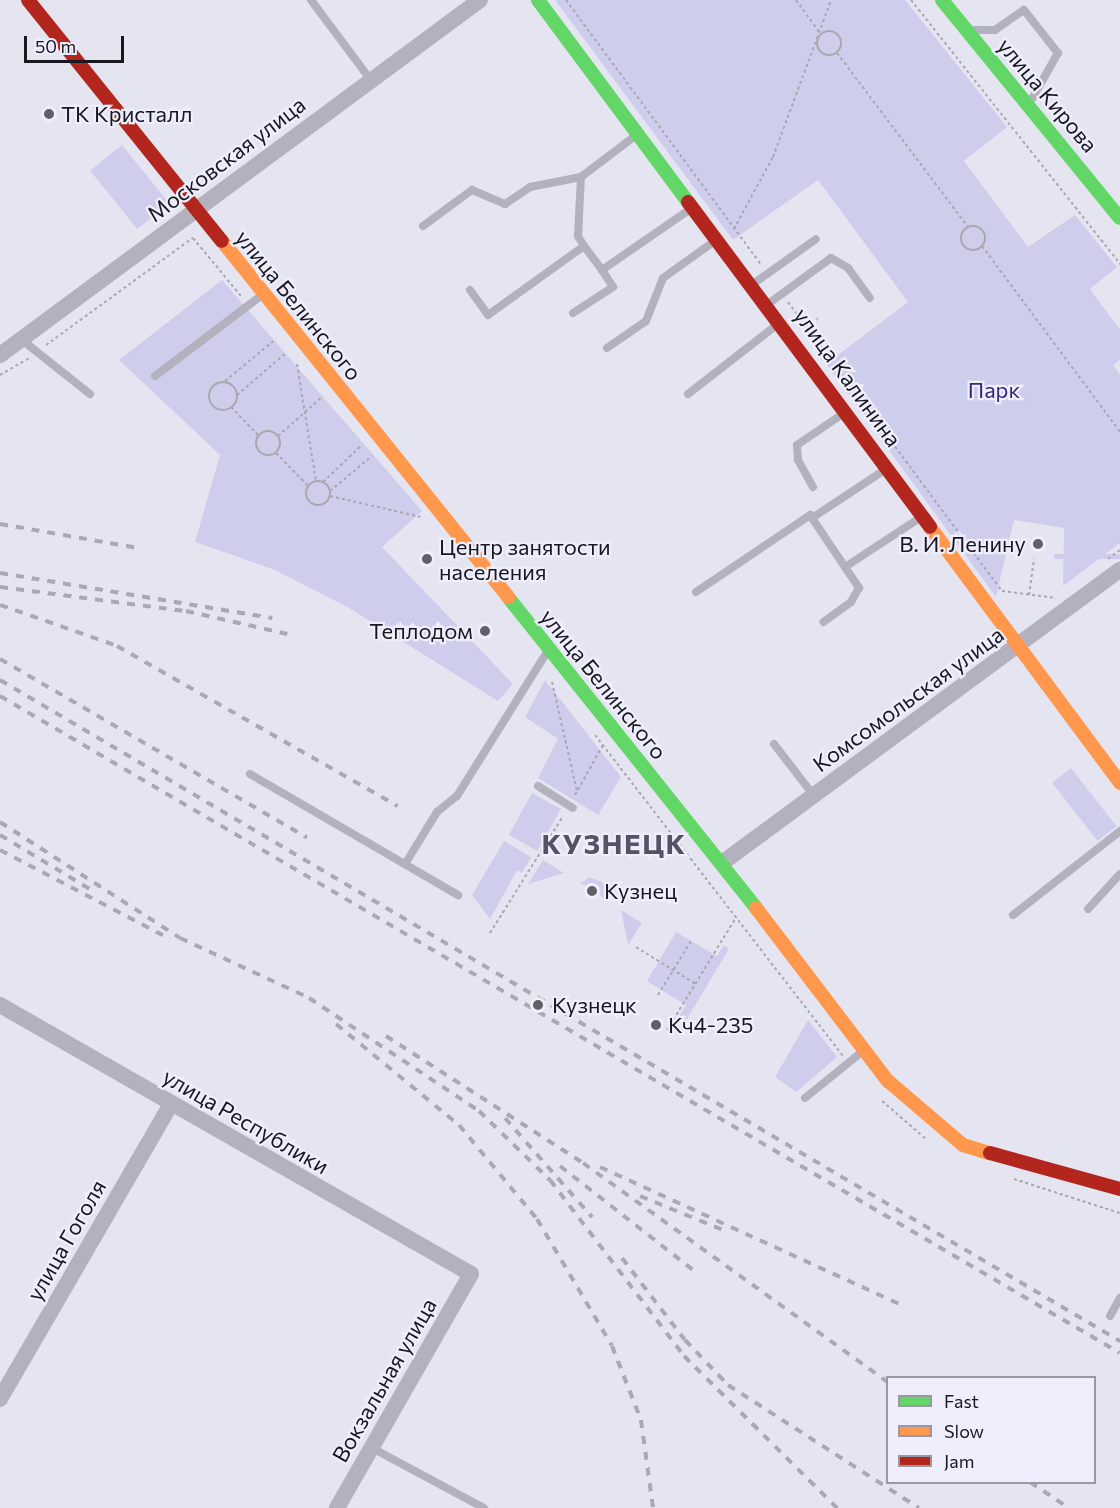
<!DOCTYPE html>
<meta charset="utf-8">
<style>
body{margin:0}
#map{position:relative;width:1120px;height:1508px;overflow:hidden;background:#e5e5f1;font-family:Commissioner,sans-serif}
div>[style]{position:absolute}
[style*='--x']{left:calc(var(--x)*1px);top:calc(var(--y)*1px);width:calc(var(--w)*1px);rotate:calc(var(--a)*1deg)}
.green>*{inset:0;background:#ceceec;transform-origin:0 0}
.path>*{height:2px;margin-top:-1px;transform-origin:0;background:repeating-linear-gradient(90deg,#a8a8b1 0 3px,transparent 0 6px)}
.path>.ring{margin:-1px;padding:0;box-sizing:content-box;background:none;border:2px solid #a8a8b1;border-radius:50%}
.lane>*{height:8px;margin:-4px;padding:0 4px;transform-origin:4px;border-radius:4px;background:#b2b1bd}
.street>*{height:16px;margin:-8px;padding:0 8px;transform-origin:8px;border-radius:8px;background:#b2b1bd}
.fast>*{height:14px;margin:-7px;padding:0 7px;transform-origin:7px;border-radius:7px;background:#63d668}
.slow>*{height:14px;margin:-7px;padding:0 7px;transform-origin:7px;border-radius:7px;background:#ff974d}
.jam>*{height:14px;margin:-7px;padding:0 7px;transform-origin:7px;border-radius:7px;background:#b3261e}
.rail>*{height:4px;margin-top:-2px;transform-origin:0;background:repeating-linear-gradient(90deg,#a9a9b3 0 8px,transparent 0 16px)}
.dots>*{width:16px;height:16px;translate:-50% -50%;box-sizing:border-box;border:3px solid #eeeefc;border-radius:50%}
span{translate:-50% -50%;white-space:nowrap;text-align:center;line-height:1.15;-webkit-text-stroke:4.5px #eeeefc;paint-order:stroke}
.street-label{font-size:22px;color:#191820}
.poi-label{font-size:22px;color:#191820}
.left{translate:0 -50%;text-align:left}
.right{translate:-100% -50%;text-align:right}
.park-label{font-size:22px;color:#38287a}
.district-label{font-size:28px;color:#535365;font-weight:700;letter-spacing:1.5px}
.legend{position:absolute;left:886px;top:1376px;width:210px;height:108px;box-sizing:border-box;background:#eeeefc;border:2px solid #9998a4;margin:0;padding:8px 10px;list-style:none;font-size:18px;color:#191820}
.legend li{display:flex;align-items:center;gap:12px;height:30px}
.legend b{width:30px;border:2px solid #9998a4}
.scale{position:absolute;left:24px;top:36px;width:100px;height:27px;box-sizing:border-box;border:3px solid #191820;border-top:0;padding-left:8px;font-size:18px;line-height:21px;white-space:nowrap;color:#191820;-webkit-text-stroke:4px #eeeefc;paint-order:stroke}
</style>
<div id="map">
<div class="green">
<div style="clip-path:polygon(555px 0,905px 0,1007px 127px,964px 161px,1028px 247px,1075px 215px,1117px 267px,1090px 289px,1120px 330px,1120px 360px,1113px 365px,1120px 374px,1120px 543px,1063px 586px,1064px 528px,1014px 520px,996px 597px,826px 364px,908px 302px,818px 180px,733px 240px)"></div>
<div style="left:122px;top:145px;width:75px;height:41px;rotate:51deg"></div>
<div style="clip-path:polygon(222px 280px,422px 511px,382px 547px,513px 684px,498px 701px,349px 608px,275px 570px,195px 542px,220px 455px,119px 360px)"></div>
<div style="left:1120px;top:554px;width:5px;height:66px;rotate:90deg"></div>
<div style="clip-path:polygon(545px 680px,621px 777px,598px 815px,538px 778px,558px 739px,525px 717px)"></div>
<div style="left:1071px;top:768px;width:74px;height:24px;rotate:52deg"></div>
<div style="left:532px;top:793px;width:33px;height:48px;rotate:29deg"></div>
<div style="clip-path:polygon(504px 841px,531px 857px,522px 873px,517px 870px,490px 919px,472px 895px)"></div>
<div style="clip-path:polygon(543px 860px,564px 873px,528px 884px)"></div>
<div style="clip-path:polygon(589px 877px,604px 883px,604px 899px,595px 888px,580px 884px)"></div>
<div style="clip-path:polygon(621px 910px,642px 923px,628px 945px)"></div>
<div style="clip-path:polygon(676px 932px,717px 956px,724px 945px,729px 949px,684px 1024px,677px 1020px,686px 1005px,647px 981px)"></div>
<div style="clip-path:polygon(808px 1020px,837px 1057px,796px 1092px,775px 1077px)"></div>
</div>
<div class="path">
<div style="--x:566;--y:0;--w:330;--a:53.6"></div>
<div style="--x:796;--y:0;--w:39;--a:54"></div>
<div style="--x:911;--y:0;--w:337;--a:51.6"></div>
<div class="ring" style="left:817px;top:31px;width:22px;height:22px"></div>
<div style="--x:837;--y:53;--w:218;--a:53"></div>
<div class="ring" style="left:961px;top:226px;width:22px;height:22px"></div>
<div style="--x:734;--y:229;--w:82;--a:-61.6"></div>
<div style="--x:773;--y:157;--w:167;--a:-69.7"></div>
<div style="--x:982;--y:246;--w:232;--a:53.4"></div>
<div style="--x:788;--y:302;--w:360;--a:53.5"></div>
<div style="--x:1002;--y:591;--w:54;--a:7.4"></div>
<div style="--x:806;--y:327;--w:16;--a:-35"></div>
<div style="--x:46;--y:345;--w:182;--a:-36.1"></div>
<div style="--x:193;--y:238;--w:75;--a:50.4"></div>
<div style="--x:297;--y:364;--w:119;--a:80.8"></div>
<div style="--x:0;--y:375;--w:34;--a:-30"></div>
<div style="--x:225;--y:381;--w:66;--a:-39.5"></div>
<div class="ring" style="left:209px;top:382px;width:26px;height:26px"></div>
<div style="--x:237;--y:395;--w:66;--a:-40.7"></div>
<div style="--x:231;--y:407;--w:39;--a:46"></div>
<div class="ring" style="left:256px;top:431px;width:22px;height:22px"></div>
<div style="--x:278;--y:436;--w:60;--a:-41.6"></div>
<div style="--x:276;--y:453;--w:45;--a:45.9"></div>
<div class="ring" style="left:306px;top:481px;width:22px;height:22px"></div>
<div style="--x:323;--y:482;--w:54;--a:-43.5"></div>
<div style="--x:330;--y:491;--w:55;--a:-39.8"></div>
<div style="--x:330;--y:496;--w:93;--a:13"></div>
<div style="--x:1108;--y:559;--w:15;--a:-37"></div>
<div style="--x:1029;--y:595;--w:37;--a:-82"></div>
<div style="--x:552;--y:682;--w:112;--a:77.1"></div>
<div style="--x:595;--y:735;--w:406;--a:52.3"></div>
<div style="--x:575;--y:795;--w:57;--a:-60.8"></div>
<div style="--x:490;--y:933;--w:138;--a:-58"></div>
<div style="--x:636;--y:947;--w:70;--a:31.7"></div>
<div style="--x:658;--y:995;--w:63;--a:-58.6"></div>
<div style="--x:667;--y:1030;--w:130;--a:-58.5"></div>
<div style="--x:882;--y:1101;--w:57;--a:40.7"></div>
<div style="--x:1014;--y:1179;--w:111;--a:17.8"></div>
</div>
<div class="lane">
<div style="--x:311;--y:0;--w:99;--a:53.2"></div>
<div style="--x:972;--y:30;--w:23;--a:0"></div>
<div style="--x:995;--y:30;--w:35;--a:-35"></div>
<div style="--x:1024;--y:10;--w:55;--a:51.7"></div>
<div style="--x:1058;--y:53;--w:59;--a:119.6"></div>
<div style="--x:423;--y:226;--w:61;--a:-36.3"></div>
<div style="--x:472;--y:190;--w:36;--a:23"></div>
<div style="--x:505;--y:204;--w:30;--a:-34"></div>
<div style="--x:530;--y:187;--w:52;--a:-11.1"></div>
<div style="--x:584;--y:246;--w:12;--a:-121"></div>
<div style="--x:578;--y:236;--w:59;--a:-87.1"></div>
<div style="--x:581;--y:177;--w:68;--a:-37.2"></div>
<div style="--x:753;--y:284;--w:77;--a:-35.5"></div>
<div style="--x:470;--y:290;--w:31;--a:54"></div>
<div style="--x:488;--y:315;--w:118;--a:-35.7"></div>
<div style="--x:584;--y:246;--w:30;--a:53"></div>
<div style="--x:768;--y:304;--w:78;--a:-36.1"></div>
<div style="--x:831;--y:258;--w:20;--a:30"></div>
<div style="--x:848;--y:268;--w:37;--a:54"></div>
<div style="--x:573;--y:313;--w:48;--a:-33"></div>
<div style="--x:613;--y:287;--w:20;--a:-123"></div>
<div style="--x:602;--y:270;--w:109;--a:-34.6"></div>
<div style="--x:22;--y:340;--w:87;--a:38.5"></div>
<div style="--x:607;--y:348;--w:47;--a:-34.7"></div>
<div style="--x:646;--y:321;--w:46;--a:-68.4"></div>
<div style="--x:663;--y:278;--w:65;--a:-35.6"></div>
<div style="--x:155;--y:376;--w:134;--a:-37.1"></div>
<div style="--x:688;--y:394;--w:114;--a:-37.9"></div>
<div style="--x:813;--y:487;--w:31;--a:-119"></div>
<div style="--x:798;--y:460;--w:15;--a:-94"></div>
<div style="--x:797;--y:445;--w:57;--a:-34.2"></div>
<div style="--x:812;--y:518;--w:89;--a:-33.5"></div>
<div style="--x:845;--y:567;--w:90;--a:-33.2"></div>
<div style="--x:696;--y:592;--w:138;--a:-34"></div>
<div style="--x:810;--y:515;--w:88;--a:56.1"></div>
<div style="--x:859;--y:588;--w:16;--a:120"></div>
<div style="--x:851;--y:602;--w:34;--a:144"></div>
<div style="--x:774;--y:744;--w:66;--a:52.4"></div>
<div style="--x:250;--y:774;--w:241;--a:30.2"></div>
<div style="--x:538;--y:786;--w:41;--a:32.2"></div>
<div style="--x:405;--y:864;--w:61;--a:-58.4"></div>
<div style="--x:437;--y:812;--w:26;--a:-39"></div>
<div style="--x:457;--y:796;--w:173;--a:-58"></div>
<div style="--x:1088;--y:909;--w:47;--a:-47.6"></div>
<div style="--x:1013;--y:915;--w:136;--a:-38.1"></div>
<div style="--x:805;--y:1098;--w:76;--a:-39.1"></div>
<div style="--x:1110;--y:1316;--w:21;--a:-61"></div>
<div style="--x:372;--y:1448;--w:127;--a:28.2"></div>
</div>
<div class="street">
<div style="--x:0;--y:355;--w:597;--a:-36.49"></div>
<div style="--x:722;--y:863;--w:494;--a:-36.4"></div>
<div style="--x:0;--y:1005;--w:542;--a:29.73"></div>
<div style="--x:471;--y:1274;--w:270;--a:119.8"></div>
<div style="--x:0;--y:1399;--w:341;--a:-59.9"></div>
</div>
<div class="fast">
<div style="--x:538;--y:0;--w:252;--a:53.4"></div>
<div style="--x:942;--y:0;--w:281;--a:50.8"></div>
<div style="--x:508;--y:597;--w:398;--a:51.4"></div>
</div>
<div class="slow">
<div style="--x:222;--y:241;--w:457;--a:51.2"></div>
<div style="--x:930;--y:527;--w:319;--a:53.4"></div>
<div style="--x:756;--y:908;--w:218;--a:52.7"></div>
<div style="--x:888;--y:1081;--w:99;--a:40.5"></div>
<div style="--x:963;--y:1145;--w:28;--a:17"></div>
</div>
<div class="jam">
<div style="--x:28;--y:0;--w:309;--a:51.2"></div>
<div style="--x:688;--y:202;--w:405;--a:53.3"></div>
<div style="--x:990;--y:1153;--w:135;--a:15.5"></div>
</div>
<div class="rail">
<div style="--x:0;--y:524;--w:140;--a:9.9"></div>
<div style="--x:0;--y:573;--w:276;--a:9.4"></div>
<div style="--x:0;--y:587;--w:188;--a:7.4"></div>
<div style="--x:186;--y:611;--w:104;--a:12.8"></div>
<div style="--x:0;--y:605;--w:124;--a:19.3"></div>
<div style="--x:117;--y:646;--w:323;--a:29.7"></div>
<div style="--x:0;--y:659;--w:355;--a:30.2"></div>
<div style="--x:0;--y:680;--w:1301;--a:30.55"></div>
<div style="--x:0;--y:696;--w:1298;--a:30.4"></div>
<div style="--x:0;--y:822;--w:214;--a:32.8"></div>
<div style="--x:180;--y:938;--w:142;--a:24.9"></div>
<div style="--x:309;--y:998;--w:204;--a:33.6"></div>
<div style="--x:479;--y:1111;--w:99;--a:44.2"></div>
<div style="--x:550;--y:1180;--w:221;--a:52.7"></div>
<div style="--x:684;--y:1356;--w:216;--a:44.8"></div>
<div style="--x:0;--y:835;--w:109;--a:31.1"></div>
<div style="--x:0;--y:850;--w:192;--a:27.6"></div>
<div style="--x:336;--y:1024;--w:159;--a:39.4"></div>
<div style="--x:459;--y:1125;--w:122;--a:50.3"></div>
<div style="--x:537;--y:1219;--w:147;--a:59.4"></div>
<div style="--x:612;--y:1346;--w:79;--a:68.6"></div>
<div style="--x:641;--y:1420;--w:89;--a:82.2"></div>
<div style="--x:386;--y:1036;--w:234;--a:32.8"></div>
<div style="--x:583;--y:1163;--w:375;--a:35.7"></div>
<div style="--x:505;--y:1118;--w:132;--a:48.7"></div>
<div style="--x:560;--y:1166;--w:174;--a:38"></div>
<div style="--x:600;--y:1167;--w:331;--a:24.6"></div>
<div style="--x:640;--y:1196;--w:90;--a:22.3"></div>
<div style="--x:622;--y:1258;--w:103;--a:52.5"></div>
<div style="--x:685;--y:1340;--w:62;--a:46.3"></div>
<div style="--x:728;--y:1385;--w:227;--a:32.8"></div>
<div style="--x:1030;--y:1482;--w:47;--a:33.7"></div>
</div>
<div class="dots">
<div style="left:49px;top:114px;background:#606069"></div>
<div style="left:1038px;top:544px;background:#606069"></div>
<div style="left:427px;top:559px;background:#606069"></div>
<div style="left:485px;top:631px;background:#606069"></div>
<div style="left:592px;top:891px;background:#606069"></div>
<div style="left:538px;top:1005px;background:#606069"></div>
<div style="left:656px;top:1025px;background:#606069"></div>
</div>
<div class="street-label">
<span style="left:1048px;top:95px;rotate:50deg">улица Кирова</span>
<span style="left:226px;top:159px;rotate:-37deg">Московская улица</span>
<span style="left:299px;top:305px;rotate:51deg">улица Белинского</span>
<span style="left:848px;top:377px;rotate:54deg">улица Калинина</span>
<span style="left:604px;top:684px;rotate:51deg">улица Белинского</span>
<span style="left:908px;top:699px;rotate:-36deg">Комсомольская улица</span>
<span style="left:246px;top:1121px;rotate:30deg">улица Республики</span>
<span style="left:66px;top:1240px;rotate:-60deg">улица Гоголя</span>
<span style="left:384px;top:1380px;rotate:-60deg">Вокзальная улица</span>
</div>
<div class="poi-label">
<span class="left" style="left:61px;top:114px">ТК Кристалл</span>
<span class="right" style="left:1026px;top:544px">В. И. Ленину</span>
<span class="left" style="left:439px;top:559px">Центр занятости<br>населения</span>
<span class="right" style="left:473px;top:631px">Теплодом</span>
<span class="left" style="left:604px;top:891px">Кузнец</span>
<span class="left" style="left:552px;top:1005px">Кузнецк</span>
<span class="left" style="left:668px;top:1025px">Кч4-235</span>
</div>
<div class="park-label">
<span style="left:994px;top:390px">Парк</span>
</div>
<div class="district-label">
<span style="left:614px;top:843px">КУЗНЕЦК</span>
</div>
<ul class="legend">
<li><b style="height:8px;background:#63d668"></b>Fast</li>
<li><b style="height:8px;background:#ff974d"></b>Slow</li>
<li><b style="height:8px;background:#b3261e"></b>Jam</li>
</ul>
<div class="scale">50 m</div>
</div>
